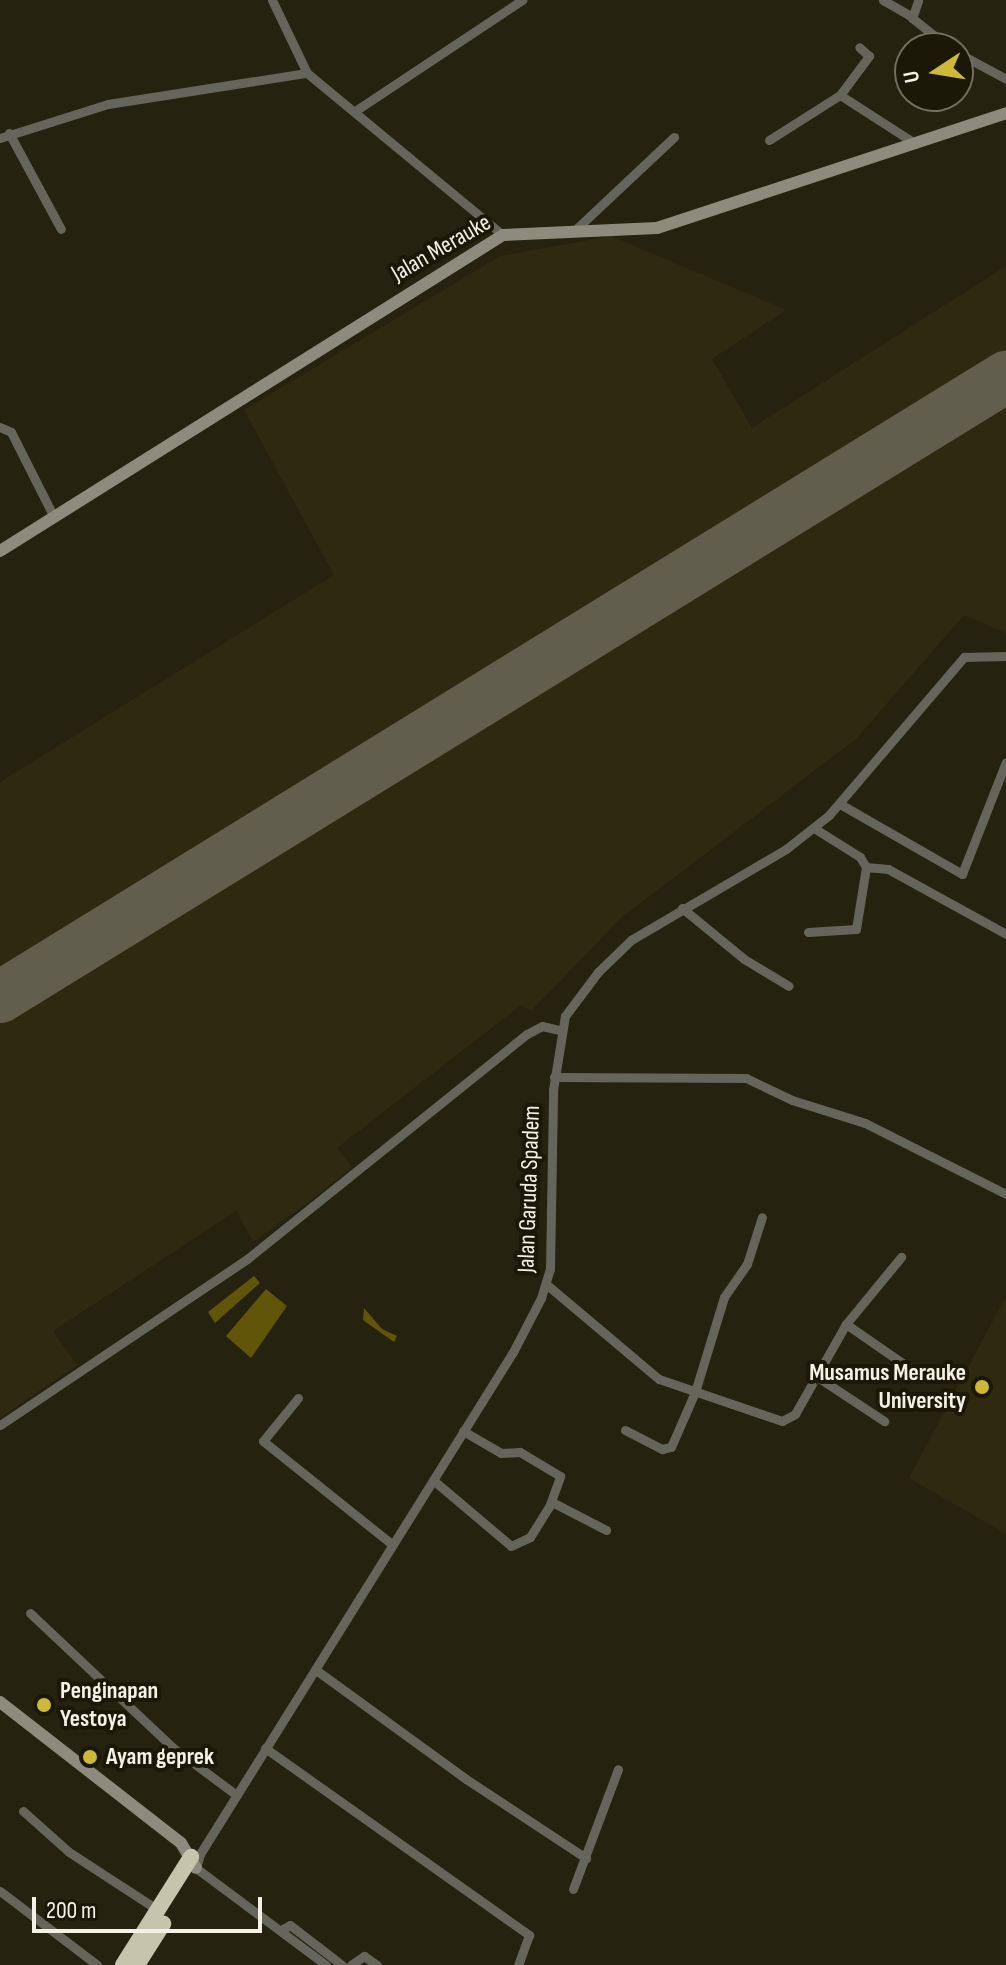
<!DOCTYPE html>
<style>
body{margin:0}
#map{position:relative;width:1006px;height:1965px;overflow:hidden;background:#252210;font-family:"Sofia Sans Condensed",sans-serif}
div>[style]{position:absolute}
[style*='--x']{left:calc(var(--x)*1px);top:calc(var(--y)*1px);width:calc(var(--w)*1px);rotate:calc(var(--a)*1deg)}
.built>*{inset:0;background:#2e2a11}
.water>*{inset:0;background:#605509}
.runway>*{height:52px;margin:-26px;padding:0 26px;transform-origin:26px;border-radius:26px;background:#615e4e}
.street>*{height:9px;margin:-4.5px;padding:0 4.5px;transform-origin:4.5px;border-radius:4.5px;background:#66655c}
.secondary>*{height:12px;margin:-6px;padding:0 6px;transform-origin:6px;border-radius:6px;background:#8d8b7d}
.highway>*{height:16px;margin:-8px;padding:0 8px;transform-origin:8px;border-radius:8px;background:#c7c4ae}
.dots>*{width:22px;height:22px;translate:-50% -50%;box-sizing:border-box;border:4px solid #1b1807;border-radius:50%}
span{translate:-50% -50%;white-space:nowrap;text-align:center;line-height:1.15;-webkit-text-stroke:8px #1b1807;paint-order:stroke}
.street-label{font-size:24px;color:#f4f2e7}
.poi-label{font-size:24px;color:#f4f2e7;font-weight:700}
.right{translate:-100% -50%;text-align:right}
.left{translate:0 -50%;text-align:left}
.north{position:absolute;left:894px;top:32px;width:80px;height:80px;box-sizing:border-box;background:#1b1807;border:2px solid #726f61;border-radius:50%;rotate:258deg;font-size:22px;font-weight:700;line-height:32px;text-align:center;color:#f4f2e7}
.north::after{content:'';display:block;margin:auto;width:28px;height:36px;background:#ccb938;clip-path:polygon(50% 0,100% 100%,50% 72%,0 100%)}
.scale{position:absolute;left:32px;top:1897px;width:230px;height:36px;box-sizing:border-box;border:4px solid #f4f2e7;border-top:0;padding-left:10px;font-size:24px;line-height:28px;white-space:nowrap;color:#f4f2e7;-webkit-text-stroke:6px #1b1807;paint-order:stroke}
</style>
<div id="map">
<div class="built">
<div style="clip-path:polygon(611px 236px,786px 310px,712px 359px,752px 428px,1006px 266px,1006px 633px,964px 615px,856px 739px,621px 918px,531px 1011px,521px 1005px,337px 1148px,352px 1167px,307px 1203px,253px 1242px,236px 1211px,53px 1331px,77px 1365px,0 1418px,0 782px,334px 575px,244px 410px,500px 256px)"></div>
<div style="clip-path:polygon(1006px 1296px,1006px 1534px,909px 1478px)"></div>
</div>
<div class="water">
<div style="clip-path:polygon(254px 1276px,260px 1283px,215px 1323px,208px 1312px)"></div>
<div style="clip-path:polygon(266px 1289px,287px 1306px,251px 1358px,226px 1336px)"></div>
<div style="clip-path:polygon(364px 1308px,382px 1329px,397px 1336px,394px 1342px,363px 1320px)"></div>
</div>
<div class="runway">
<div style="--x:0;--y:997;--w:1182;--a:-31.65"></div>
</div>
<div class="street">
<div style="--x:272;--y:0;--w:81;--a:64.4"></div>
<div style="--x:307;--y:73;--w:254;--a:39.6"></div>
<div style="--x:883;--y:0;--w:32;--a:30"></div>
<div style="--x:918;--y:1;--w:18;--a:109"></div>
<div style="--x:912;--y:18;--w:48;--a:38.3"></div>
<div style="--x:958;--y:53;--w:55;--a:28.4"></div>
<div style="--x:840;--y:95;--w:49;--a:-53.4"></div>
<div style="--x:869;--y:56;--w:13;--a:-138"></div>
<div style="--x:355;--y:111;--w:201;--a:-33.6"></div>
<div style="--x:9;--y:133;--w:109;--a:61.6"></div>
<div style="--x:0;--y:138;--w:113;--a:-17.5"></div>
<div style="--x:108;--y:104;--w:201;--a:-8.9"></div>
<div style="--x:769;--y:140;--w:84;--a:-32.4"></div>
<div style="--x:840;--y:95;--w:90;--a:32.8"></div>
<div style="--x:575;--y:230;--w:136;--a:-43.2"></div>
<div style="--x:0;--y:427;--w:12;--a:24"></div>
<div style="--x:11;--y:432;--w:95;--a:63.2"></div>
<div style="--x:840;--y:804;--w:141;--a:29.8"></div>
<div style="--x:962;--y:874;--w:120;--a:-68.6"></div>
<div style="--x:866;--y:867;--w:22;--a:5"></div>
<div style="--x:888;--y:869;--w:135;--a:28.8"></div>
<div style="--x:682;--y:908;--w:80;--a:39.4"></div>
<div style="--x:744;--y:959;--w:52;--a:31"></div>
<div style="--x:808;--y:932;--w:48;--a:-3.6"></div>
<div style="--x:856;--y:929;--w:63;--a:-80.8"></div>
<div style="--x:866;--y:867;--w:12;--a:-121"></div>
<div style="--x:860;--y:857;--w:54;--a:-147.8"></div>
<div style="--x:554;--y:1077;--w:192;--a:0.3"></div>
<div style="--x:746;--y:1078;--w:51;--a:25.6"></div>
<div style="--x:792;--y:1100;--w:77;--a:17.5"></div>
<div style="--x:865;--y:1123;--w:158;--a:26.7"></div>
<div style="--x:546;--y:1284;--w:148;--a:40.1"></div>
<div style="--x:659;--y:1379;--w:130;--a:18.9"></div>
<div style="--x:782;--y:1421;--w:15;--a:-28"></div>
<div style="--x:795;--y:1414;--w:103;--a:-60.5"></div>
<div style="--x:846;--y:1324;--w:87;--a:-50.6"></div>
<div style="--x:846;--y:1324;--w:79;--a:34.7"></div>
<div style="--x:816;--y:1376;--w:82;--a:33.5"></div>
<div style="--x:298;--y:1398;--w:55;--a:129.1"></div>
<div style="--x:263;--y:1441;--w:166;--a:38.7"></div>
<div style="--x:0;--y:1425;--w:298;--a:-33.9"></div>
<div style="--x:247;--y:1259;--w:359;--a:-38.8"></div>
<div style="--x:527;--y:1034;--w:17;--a:-28"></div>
<div style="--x:542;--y:1026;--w:18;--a:13"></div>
<div style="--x:625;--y:1430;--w:42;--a:27.2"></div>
<div style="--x:662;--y:1449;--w:9;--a:-13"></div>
<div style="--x:671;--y:1447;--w:60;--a:-66.4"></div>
<div style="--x:695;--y:1392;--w:99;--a:-73"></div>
<div style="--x:724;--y:1297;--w:40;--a:-55.1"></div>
<div style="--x:747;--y:1264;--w:49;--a:-72.3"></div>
<div style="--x:433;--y:1480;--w:102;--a:40.2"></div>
<div style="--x:511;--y:1546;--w:21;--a:-25"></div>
<div style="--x:530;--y:1537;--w:36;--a:-58"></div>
<div style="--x:549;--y:1507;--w:33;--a:-70"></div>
<div style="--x:560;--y:1476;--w:47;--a:-149"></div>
<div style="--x:520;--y:1452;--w:19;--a:177"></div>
<div style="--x:501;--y:1453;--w:44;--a:-149.9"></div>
<div style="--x:552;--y:1502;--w:61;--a:27.4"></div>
<div style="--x:30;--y:1613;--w:195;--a:43.3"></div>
<div style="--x:172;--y:1747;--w:79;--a:36.7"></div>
<div style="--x:316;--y:1670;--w:185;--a:36"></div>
<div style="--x:466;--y:1779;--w:144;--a:33.4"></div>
<div style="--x:265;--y:1748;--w:324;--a:35.3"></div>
<div style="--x:529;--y:1935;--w:32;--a:110"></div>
<div style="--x:23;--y:1811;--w:62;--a:41.7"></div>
<div style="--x:69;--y:1852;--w:106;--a:33.1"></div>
<div style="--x:573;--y:1889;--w:128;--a:-69.4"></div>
<div style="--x:0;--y:1891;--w:122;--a:37.3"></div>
<div style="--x:281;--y:1930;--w:10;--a:-29"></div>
<div style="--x:290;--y:1925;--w:66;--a:37.6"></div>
<div style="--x:326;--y:1965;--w:162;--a:-143.3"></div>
<div style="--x:196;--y:1868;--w:15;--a:-74"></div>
<div style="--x:200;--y:1854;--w:592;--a:-58.06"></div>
<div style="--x:513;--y:1352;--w:61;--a:-62.6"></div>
<div style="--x:541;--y:1298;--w:30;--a:-73"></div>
<div style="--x:550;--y:1269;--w:179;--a:-89"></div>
<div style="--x:553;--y:1090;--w:75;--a:-80.8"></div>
<div style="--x:565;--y:1016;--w:55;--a:-53.1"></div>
<div style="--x:598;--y:972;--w:46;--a:-44.1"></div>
<div style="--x:631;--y:940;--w:180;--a:-30.4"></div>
<div style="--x:786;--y:849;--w:55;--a:-38.3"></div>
<div style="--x:829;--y:815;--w:208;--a:-49.5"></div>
<div style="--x:964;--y:657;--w:42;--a:-1.4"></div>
<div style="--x:351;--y:1965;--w:16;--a:-35"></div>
<div style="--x:364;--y:1956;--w:16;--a:35"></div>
</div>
<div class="secondary">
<div style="--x:0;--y:551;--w:594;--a:-32.14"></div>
<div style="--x:503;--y:235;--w:154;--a:-2.6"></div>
<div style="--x:657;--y:228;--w:367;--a:-18.2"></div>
<div style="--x:0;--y:1702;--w:229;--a:37.9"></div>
<div style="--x:181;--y:1843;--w:29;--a:59"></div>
</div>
<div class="highway">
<div style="--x:123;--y:1965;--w:128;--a:-57.8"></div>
<div style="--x:137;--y:1965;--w:49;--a:-57.6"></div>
</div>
<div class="dots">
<div style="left:982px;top:1387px;background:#ccb938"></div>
<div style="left:44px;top:1705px;background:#ccb938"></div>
<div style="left:90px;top:1757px;background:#ccb938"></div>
</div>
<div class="street-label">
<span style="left:441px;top:248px;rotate:-30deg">Jalan Merauke</span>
<span style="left:529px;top:1189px;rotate:-88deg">Jalan Garuda Spadem</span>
</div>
<div class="poi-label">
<span class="right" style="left:966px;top:1387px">Musamus Merauke<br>University</span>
<span class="left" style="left:60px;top:1705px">Penginapan<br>Yestoya</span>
<span class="left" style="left:106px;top:1757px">Ayam geprek</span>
</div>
<div class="north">U</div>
<div class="scale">200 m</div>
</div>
